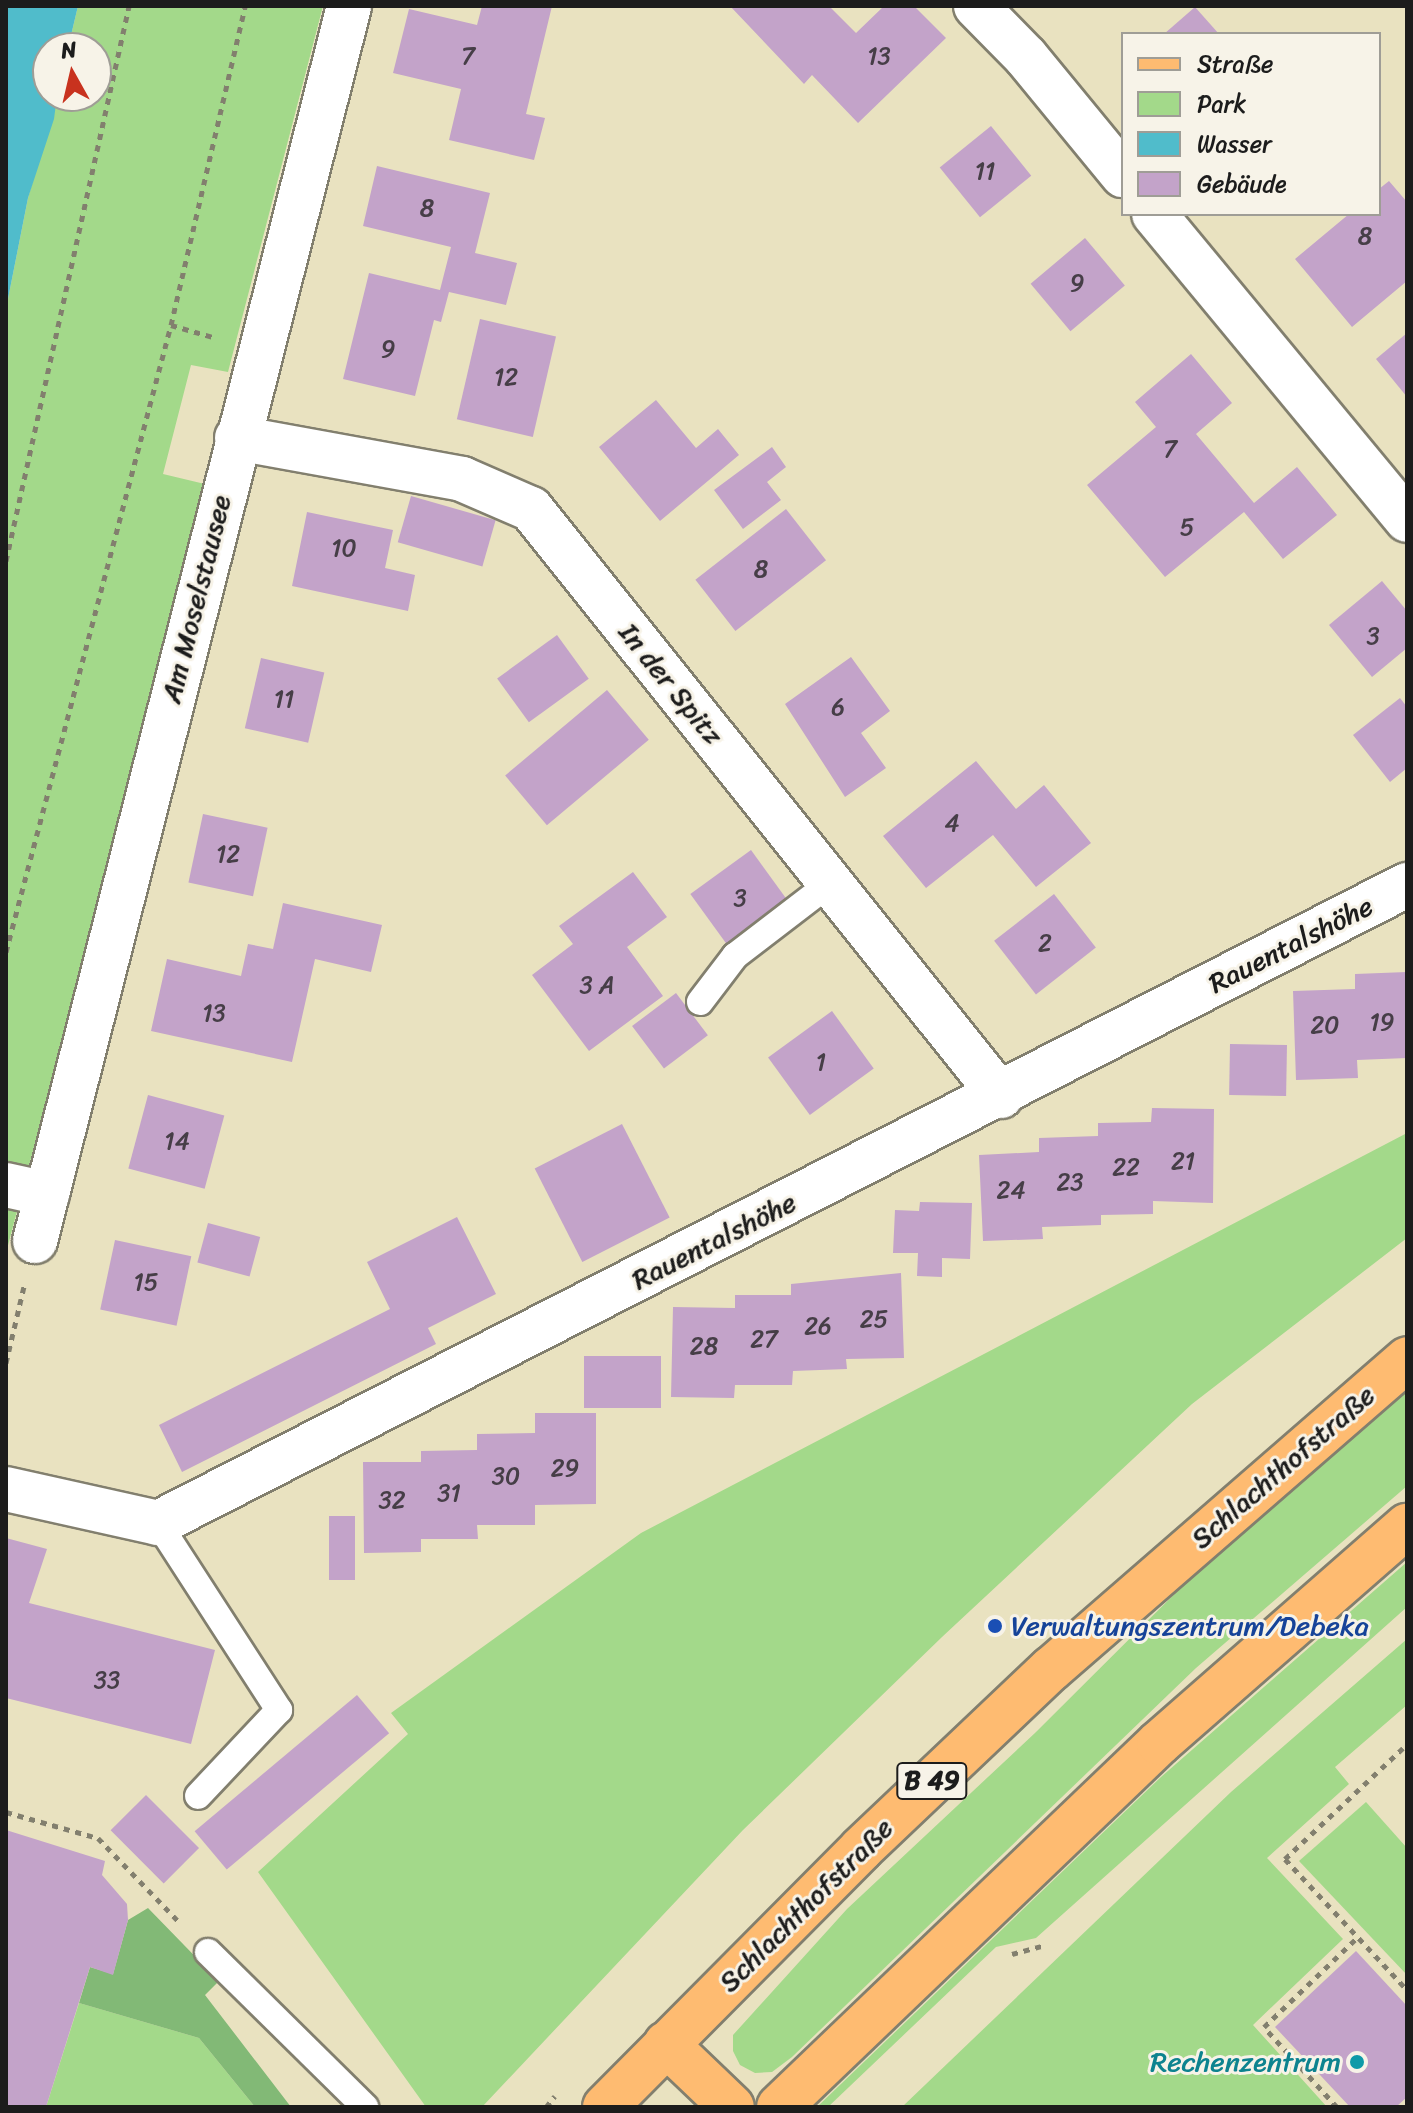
<!DOCTYPE html>
<meta charset="utf-8">
<style>
body{margin:0}
#map{position:relative;width:1413px;height:2113px;overflow:hidden;background:#e9e2c0;font-family:Sriracha,sans-serif}
div>[style]{position:absolute}
[style*='--x']{left:calc(var(--x)*1px);top:calc(var(--y)*1px);width:calc(var(--w)*1px);rotate:calc(var(--a)*1deg)}
.green>*{inset:0;background:#a3d98a}
.forest>*{inset:0;background:#82b976}
.water>*{inset:0;background:#50bccb}
.building>*{inset:0;background:#c3a3c9;transform-origin:0 0}
.path>*{height:5px;margin-top:-2.5px;transform-origin:0;background:repeating-linear-gradient(90deg,#827f6e 0 6px,transparent 0 12px)}
.roads{filter:drop-shadow(2px 0 #827f6e) drop-shadow(-2px 0 #827f6e) drop-shadow(0 2px #827f6e) drop-shadow(0 -2px #827f6e)}
.lane>*{height:26px;margin:-13px;padding:0 13px;transform-origin:13px;border-radius:13px;background:#fff}
.street>*{height:44px;margin:-22px;padding:0 22px;transform-origin:22px;border-radius:22px;background:#fff}
.primary>*{height:44px;margin:-22px;padding:0 22px;transform-origin:22px;border-radius:22px;background:#febb71}
.dots>*{width:22px;height:22px;translate:-50% -50%;box-sizing:border-box;border:4px solid #f7f3e8;border-radius:50%}
span{translate:-50% -50%;white-space:nowrap;text-align:center;line-height:1.15;-webkit-text-stroke:6px #f7f3e8;paint-order:stroke}
.number-label{font-size:24px;color:#463e47}
.number-label span{-webkit-text-stroke-width:0}
.shield-label span{padding:2px 6px;background:#f7f3e8;border:2px solid;border-radius:6px;-webkit-text-stroke-width:0}
.shield-label{font-size:26px;color:#1c1c1c;font-weight:700}
.street-label{font-size:28px;color:#1c1c1c}
.transit-label{font-size:28px;color:#164399}
.left{translate:0 -50%;text-align:left}
.culture-label{font-size:28px;color:#0d838f}
.right{translate:-100% -50%;text-align:right}
.frame{position:absolute;inset:0;border:8px solid #1c1c1c;pointer-events:none}
.legend{position:absolute;left:1121px;top:32px;width:260px;height:184px;box-sizing:border-box;background:#f7f3e8;border:2px solid #9f9d96;margin:0;padding:10px 14px;list-style:none;font-size:24px;color:#1c1c1c}
.legend li{display:flex;align-items:center;gap:16px;height:40px}
.legend b{width:40px;border:2px solid #9f9d96}
.north{position:absolute;left:32px;top:32px;width:80px;height:80px;box-sizing:border-box;background:#f7f3e8;border:2px solid #9f9d96;border-radius:50%;rotate:352deg;font-size:22px;font-weight:700;line-height:32px;text-align:center;color:#1c1c1c}
.north::after{content:'';display:block;margin:auto;width:28px;height:36px;background:#c8321e;clip-path:polygon(50% 0,100% 100%,50% 72%,0 100%)}
</style>
<div id="map">
<div class="green">
<div style="clip-path:polygon(78px 6px,323px 6px,228px 372px,191px 365px,163px 474px,209px 485px,6px 1253px,6px 309px,28px 198px,57px 96px,96px 96px,96px 48px,68px 48px)"></div>
<div style="clip-path:polygon(1407px 1133px,1407px 1238px,1192px 1404px,942px 1637px,743px 1830px,482px 2107px,426px 2107px,258px 1872px,408px 1734px,391px 1713px,641px 1533px)"></div>
<div style="clip-path:polygon(1407px 1382px,1407px 1486px,1196px 1668px,792px 2057px,772px 2072px,755px 2073px,740px 2065px,733px 2051px,733px 2035px,847px 1909px,1035px 1733px,1310px 1459px)"></div>
<div style="clip-path:polygon(1407px 1562px,1407px 1607px,1036px 1938px,996px 1947px,828px 2107px,817px 2107px,1161px 1777px)"></div>
<div style="clip-path:polygon(1407px 1639px,1407px 1705px,1335px 1767px,1349px 1784px,1267px 1858px,1343px 1939px,1253px 2025px,1327px 2107px,902px 2107px,1231px 1792px)"></div>
<div style="clip-path:polygon(1366px 1802px,1407px 1848px,1407px 1975px,1299px 1861px)"></div>
<div style="clip-path:polygon(79px 2003px,199px 2038px,255px 2107px,46px 2107px)"></div>
</div>
<div class="forest">
<div style="clip-path:polygon(148px 1908px,219px 1981px,205px 1995px,291px 2107px,255px 2107px,199px 2038px,79px 2003px,90px 1967px,113px 1974px,128px 1920px)"></div>
</div>
<div class="water">
<div style="clip-path:polygon(6px 6px,78px 6px,68px 48px,48px 48px,48px 96px,57px 96px,54px 119px,28px 198px,6px 309px)"></div>
</div>
<div class="building">
<div style="clip-path:polygon(482px 6px,552px 6px,526px 114px,545px 118px,534px 160px,449px 140px,461px 89px,393px 73px,409px 9px,477px 25px)"></div>
<div style="clip-path:polygon(730px 6px,829px 6px,856px 33px,884px 6px,914px 6px,946px 38px,858px 123px,812px 75px,804px 84px)"></div>
<div style="clip-path:polygon(1195px 7px,1219px 34px,1164px 34px)"></div>
<div style="left:991px;top:126px;width:64px;height:66px;rotate:51deg"></div>
<div style="clip-path:polygon(377px 166px,490px 193px,475px 253px,517px 263px,506px 305px,449px 292px,441px 322px,434px 320px,415px 396px,343px 379px,369px 273px,440px 290px,451px 247px,363px 226px)"></div>
<div style="clip-path:polygon(1389px 181px,1407px 202px,1407px 281px,1352px 327px,1295px 259px,1349px 214px,1379px 214px,1379px 189px)"></div>
<div style="left:1085px;top:238px;width:62px;height:71px;rotate:50deg"></div>
<div style="left:480px;top:319px;width:78px;height:103px;rotate:13deg"></div>
<div style="clip-path:polygon(1407px 333px,1407px 397px,1376px 359px)"></div>
<div style="clip-path:polygon(1191px 354px,1232px 403px,1196px 434px,1254px 503px,1297px 467px,1337px 515px,1283px 559px,1244px 512px,1165px 577px,1087px 485px,1156px 427px,1135px 402px)"></div>
<div style="clip-path:polygon(656px 400px,696px 448px,718px 429px,739px 455px,660px 521px,599px 447px)"></div>
<div style="clip-path:polygon(772px 447px,786px 467px,767px 482px,781px 500px,743px 529px,714px 490px)"></div>
<div style="left:411px;top:496px;width:88px;height:48px;rotate:16deg"></div>
<div style="left:786px;top:509px;width:65px;height:115px;rotate:52deg"></div>
<div style="clip-path:polygon(307px 512px,393px 530px,385px 568px,415px 575px,408px 611px,292px 586px)"></div>
<div style="clip-path:polygon(1382px 581px,1407px 611px,1407px 648px,1372px 677px,1329px 625px)"></div>
<div style="left:557px;top:635px;width:54px;height:74px;rotate:54deg"></div>
<div style="clip-path:polygon(851px 657px,890px 711px,861px 733px,886px 768px,845px 797px,785px 704px)"></div>
<div style="left:261px;top:658px;width:65px;height:72px;rotate:13deg"></div>
<div style="left:607px;top:690px;width:65px;height:133px;rotate:50deg"></div>
<div style="clip-path:polygon(1400px 698px,1407px 707px,1407px 768px,1390px 782px,1353px 735px)"></div>
<div style="clip-path:polygon(976px 761px,1016px 809px,1044px 785px,1091px 843px,1036px 887px,993px 835px,926px 888px,883px 836px)"></div>
<div style="left:203px;top:814px;width:66px;height:70px;rotate:12deg"></div>
<div style="left:751px;top:850px;width:66px;height:75px;rotate:54deg"></div>
<div style="clip-path:polygon(633px 872px,667px 917px,627px 947px,663px 996px,589px 1051px,532px 975px,573px 944px,559px 926px)"></div>
<div style="left:1054px;top:894px;width:68px;height:76px;rotate:52deg"></div>
<div style="clip-path:polygon(283px 903px,382px 925px,371px 972px,315px 959px,292px 1062px,151px 1031px,167px 959px,241px 976px,248px 944px,273px 949px)"></div>
<div style="clip-path:polygon(1407px 972px,1407px 1058px,1357px 1060px,1358px 1078px,1296px 1080px,1293px 991px,1355px 989px,1355px 974px)"></div>
<div style="left:676px;top:993px;width:53px;height:55px;rotate:53deg"></div>
<div style="left:832px;top:1011px;width:71px;height:79px;rotate:54deg"></div>
<div style="left:1230px;top:1044px;width:57px;height:51px;rotate:1deg"></div>
<div style="left:148px;top:1095px;width:79px;height:76px;rotate:15deg"></div>
<div style="clip-path:polygon(1152px 1108px,1214px 1109px,1213px 1203px,1153px 1201px,1153px 1214px,1101px 1215px,1101px 1225px,1042px 1227px,1043px 1239px,983px 1241px,979px 1155px,1039px 1152px,1039px 1138px,1098px 1136px,1098px 1123px,1151px 1122px)"></div>
<div style="left:622px;top:1124px;width:105px;height:98px;rotate:63deg"></div>
<div style="clip-path:polygon(920px 1202px,972px 1203px,970px 1259px,942px 1258px,942px 1277px,917px 1276px,918px 1253px,893px 1253px,895px 1210px,919px 1211px)"></div>
<div style="clip-path:polygon(457px 1217px,496px 1294px,428px 1328px,436px 1344px,182px 1472px,159px 1425px,390px 1309px,367px 1262px)"></div>
<div style="left:208px;top:1223px;width:54px;height:41px;rotate:15deg"></div>
<div style="left:115px;top:1240px;width:78px;height:71px;rotate:12deg"></div>
<div style="clip-path:polygon(901px 1273px,904px 1358px,846px 1359px,847px 1369px,793px 1371px,792px 1385px,735px 1385px,734px 1398px,671px 1397px,673px 1307px,735px 1308px,735px 1295px,791px 1295px,791px 1284px)"></div>
<div style="left:584px;top:1356px;width:77px;height:52px"></div>
<div style="clip-path:polygon(535px 1413px,596px 1413px,596px 1504px,535px 1505px,535px 1525px,477px 1525px,478px 1539px,421px 1539px,421px 1552px,364px 1553px,363px 1462px,421px 1462px,421px 1451px,477px 1450px,477px 1434px,535px 1433px)"></div>
<div style="left:329px;top:1516px;width:26px;height:64px"></div>
<div style="clip-path:polygon(6px 1538px,47px 1549px,29px 1603px,215px 1650px,191px 1744px,6px 1698px)"></div>
<div style="left:357px;top:1695px;width:50px;height:212px;rotate:50deg"></div>
<div style="left:146px;top:1795px;width:75px;height:50px;rotate:45deg"></div>
<div style="clip-path:polygon(6px 1830px,105px 1861px,102px 1875px,127px 1904px,128px 1920px,113px 1975px,90px 1967px,46px 2107px,6px 2107px)"></div>
<div style="clip-path:polygon(1356px 1951px,1407px 2006px,1407px 2097px,1396px 2107px,1350px 2107px,1275px 2027px)"></div>
</div>
<div class="path">
<div style="--x:171;--y:325;--w:44;--a:15.9"></div>
<div style="--x:6;--y:561;--w:568;--a:-77.5"></div>
<div style="--x:6;--y:952;--w:648;--a:-75.26"></div>
<div style="--x:171;--y:325;--w:327;--a:-76.9"></div>
<div style="--x:6;--y:1363;--w:79;--a:-76.8"></div>
<div style="--x:1403;--y:1748;--w:162;--a:136.8"></div>
<div style="--x:1285;--y:1859;--w:179;--a:47"></div>
<div style="--x:6;--y:1812;--w:96;--a:15.8"></div>
<div style="--x:98;--y:1838;--w:118;--a:46"></div>
<div style="--x:1012;--y:1954;--w:34;--a:-15"></div>
<div style="--x:546;--y:2107;--w:14;--a:-51"></div>
<div style="--x:1337;--y:2107;--w:108;--a:-132.4"></div>
<div style="--x:1264;--y:2027;--w:130;--a:-43.8"></div>
</div>
<div class="roads">
<div class="lane">
<div style="--x:700;--y:1002;--w:58;--a:-52.7"></div>
<div style="--x:735;--y:956;--w:120;--a:-37.5"></div>
<div style="--x:158;--y:1523;--w:223;--a:57.1"></div>
<div style="--x:279;--y:1710;--w:118;--a:133.3"></div>
<div style="--x:208;--y:1952;--w:221;--a:44.6"></div>
</div>
<div class="street">
<div style="--x:976;--y:6;--w:71;--a:45.6"></div>
<div style="--x:1026;--y:57;--w:153;--a:50.6"></div>
<div style="--x:1154;--y:214;--w:397;--a:50.4"></div>
<div style="--x:237;--y:438;--w:229;--a:10.3"></div>
<div style="--x:462;--y:479;--w:75;--a:23.5"></div>
<div style="--x:531;--y:509;--w:752;--a:51.32"></div>
<div style="--x:6;--y:1185;--w:42;--a:12.4"></div>
<div style="--x:35;--y:1241;--w:1274;--a:-75.73"></div>
<div style="--x:6;--y:1489;--w:156;--a:12.6"></div>
<div style="--x:158;--y:1523;--w:1403;--a:-27.06"></div>
</div>
<div class="primary">
<div style="--x:666;--y:2044;--w:91;--a:43.7"></div>
<div style="--x:605;--y:2107;--w:363;--a:-45.2"></div>
<div style="--x:861;--y:1849;--w:262;--a:-43.5"></div>
<div style="--x:1051;--y:1669;--w:472;--a:-41"></div>
<div style="--x:779;--y:2107;--w:526;--a:-43.77"></div>
<div style="--x:1159;--y:1743;--w:330;--a:-41.2"></div>
</div>
</div>
<div class="dots">
<div style="left:995px;top:1626px;background:#1a4fb4"></div>
<div style="left:1357px;top:2062px;background:#0f9aa8"></div>
</div>
<div class="number-label">
<span style="left:468px;top:57px">7</span>
<span style="left:879px;top:57px">13</span>
<span style="left:985px;top:172px">11</span>
<span style="left:427px;top:209px">8</span>
<span style="left:1365px;top:237px">8</span>
<span style="left:1077px;top:284px">9</span>
<span style="left:388px;top:350px">9</span>
<span style="left:506px;top:378px">12</span>
<span style="left:1170px;top:450px">7</span>
<span style="left:1187px;top:528px">5</span>
<span style="left:344px;top:549px">10</span>
<span style="left:761px;top:570px">8</span>
<span style="left:1373px;top:637px">3</span>
<span style="left:284px;top:700px">11</span>
<span style="left:838px;top:708px">6</span>
<span style="left:952px;top:824px">4</span>
<span style="left:228px;top:855px">12</span>
<span style="left:740px;top:899px">3</span>
<span style="left:1045px;top:944px">2</span>
<span style="left:597px;top:986px">3 A</span>
<span style="left:214px;top:1014px">13</span>
<span style="left:1382px;top:1023px">19</span>
<span style="left:1325px;top:1026px">20</span>
<span style="left:821px;top:1063px">1</span>
<span style="left:177px;top:1142px">14</span>
<span style="left:1183px;top:1162px">21</span>
<span style="left:1126px;top:1168px">22</span>
<span style="left:1070px;top:1183px">23</span>
<span style="left:1011px;top:1191px">24</span>
<span style="left:146px;top:1283px">15</span>
<span style="left:874px;top:1320px">25</span>
<span style="left:818px;top:1327px">26</span>
<span style="left:764px;top:1340px">27</span>
<span style="left:704px;top:1347px">28</span>
<span style="left:565px;top:1469px">29</span>
<span style="left:506px;top:1477px">30</span>
<span style="left:449px;top:1494px">31</span>
<span style="left:392px;top:1501px">32</span>
<span style="left:107px;top:1681px">33</span>
</div>
<div class="shield-label">
<span style="left:932px;top:1781px">B 49</span>
</div>
<div class="street-label">
<span style="left:196px;top:599px;rotate:-76deg">Am Moselstausee</span>
<span style="left:671px;top:684px;rotate:51deg">In der Spitz</span>
<span style="left:1291px;top:945px;rotate:-27deg">Rauentalshöhe</span>
<span style="left:714px;top:1241px;rotate:-27deg">Rauentalshöhe</span>
<span style="left:1283px;top:1467px;rotate:-41deg">Schlachthofstraße</span>
<span style="left:806px;top:1905px;rotate:-45deg">Schlachthofstraße</span>
</div>
<div class="transit-label">
<span class="left" style="left:1011px;top:1626px">Verwaltungszentrum/Debeka</span>
</div>
<div class="culture-label">
<span class="right" style="left:1341px;top:2062px">Rechenzentrum</span>
</div>
<div class="frame"></div>
<ul class="legend">
<li><b style="height:10px;background:#febb71"></b>Straße</li>
<li><b style="height:22px;background:#a3d98a"></b>Park</li>
<li><b style="height:22px;background:#50bccb"></b>Wasser</li>
<li><b style="height:22px;background:#c3a3c9"></b>Gebäude</li>
</ul>
<div class="north">N</div>
</div>
